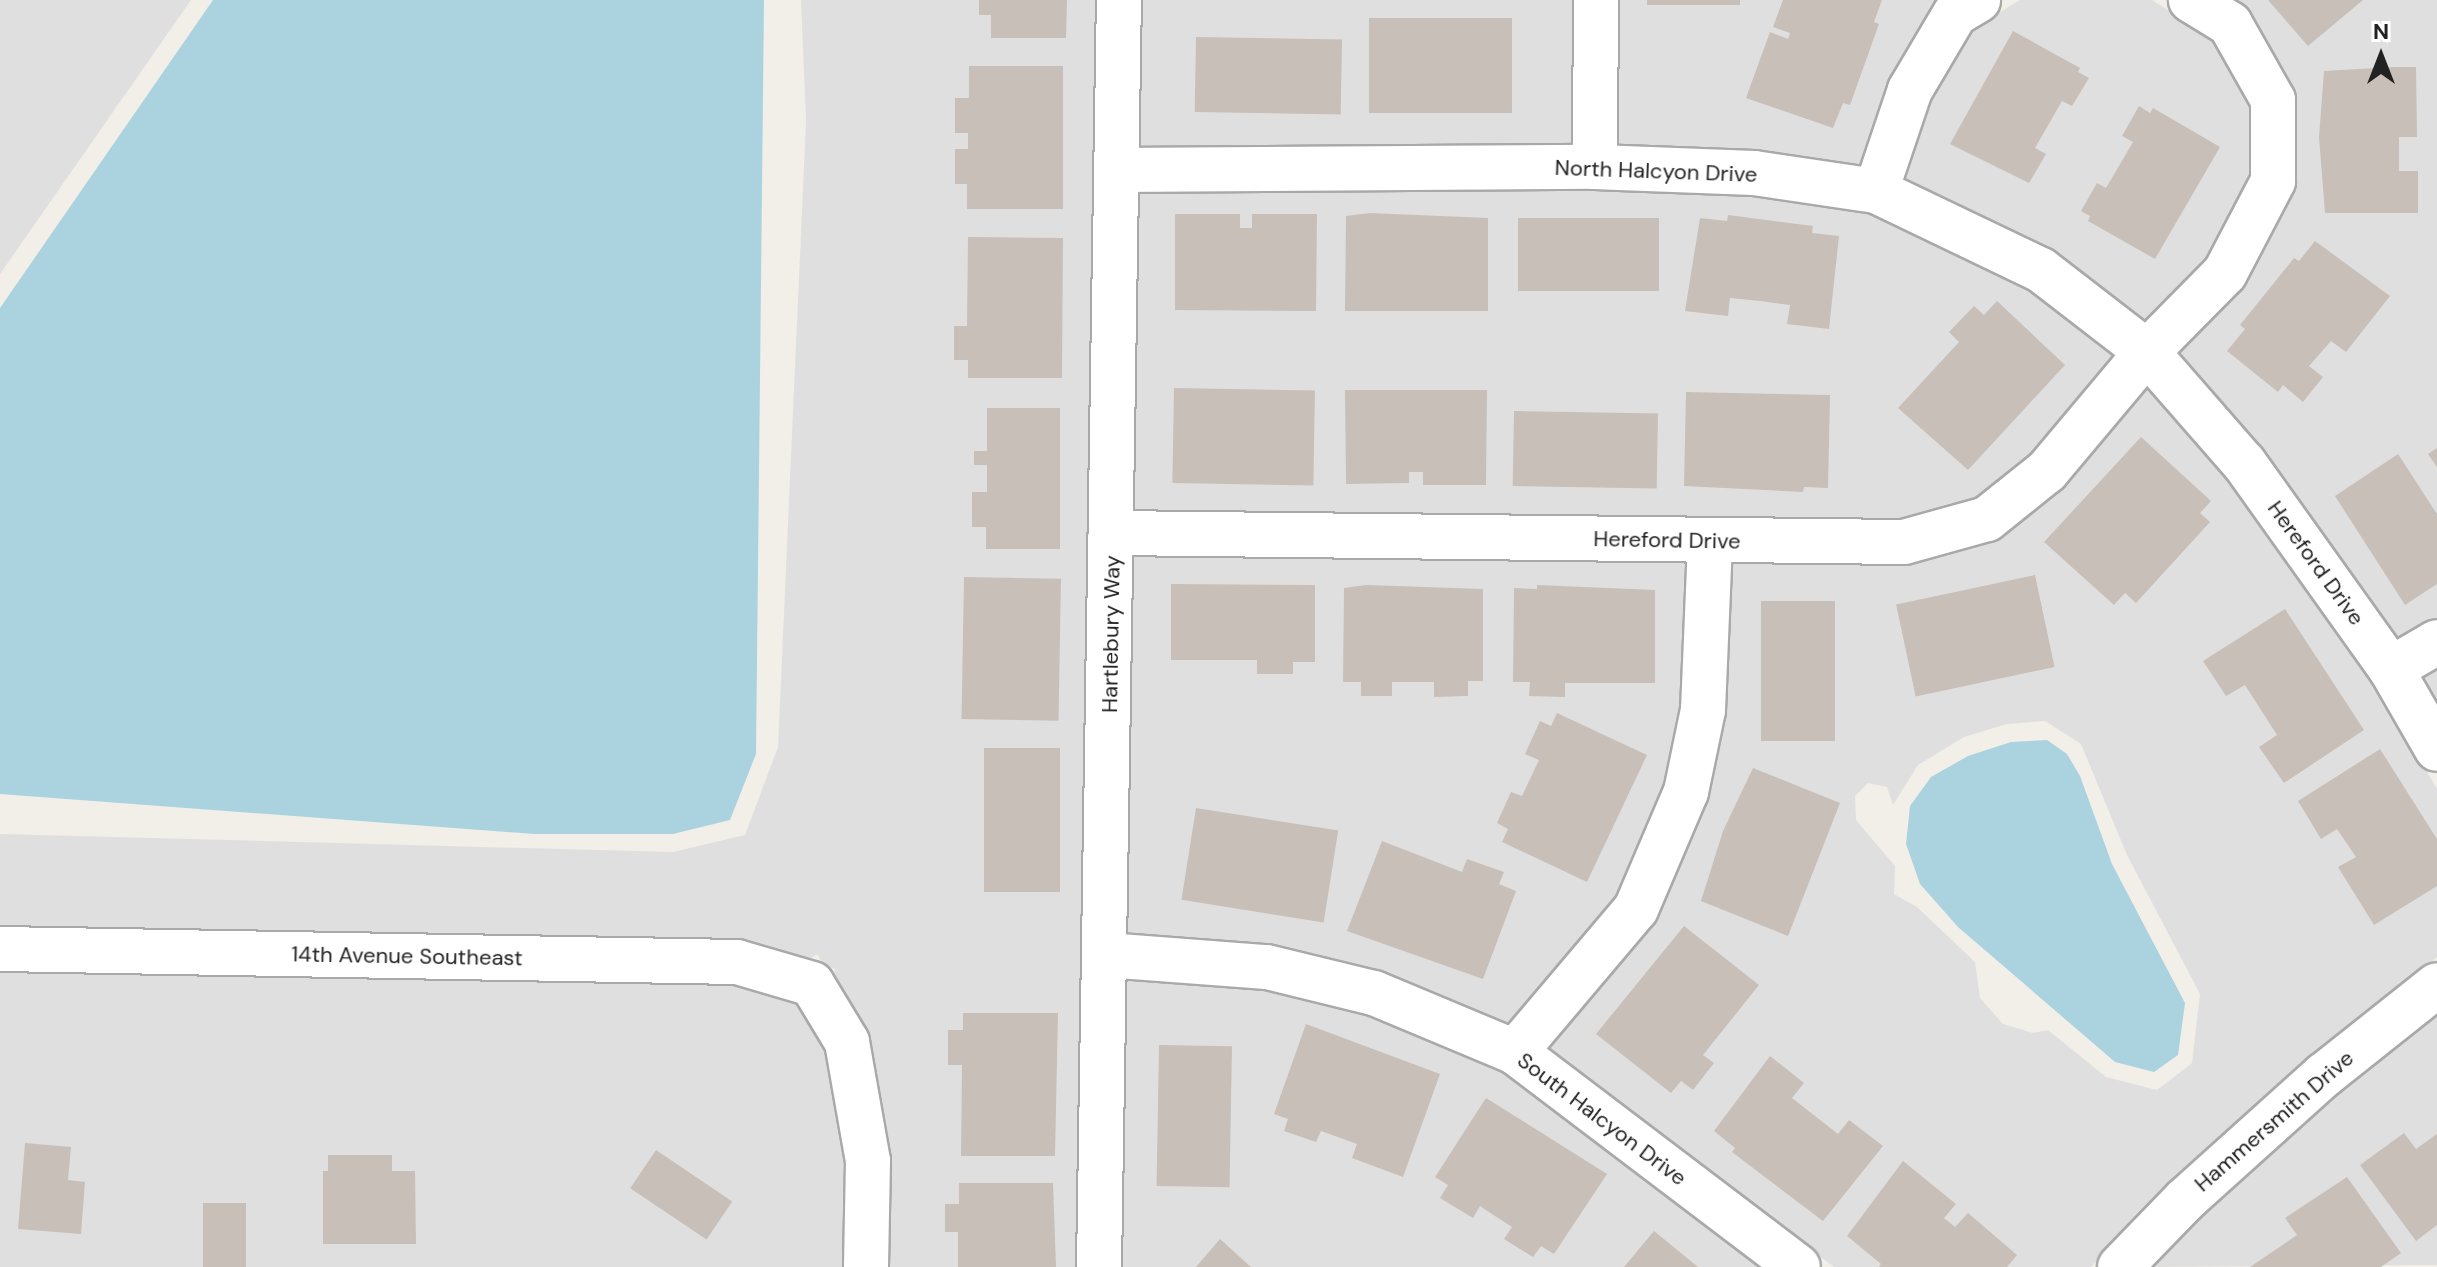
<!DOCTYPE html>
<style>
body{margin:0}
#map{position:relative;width:2437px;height:1267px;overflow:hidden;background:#f2efe9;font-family:"DM Sans",sans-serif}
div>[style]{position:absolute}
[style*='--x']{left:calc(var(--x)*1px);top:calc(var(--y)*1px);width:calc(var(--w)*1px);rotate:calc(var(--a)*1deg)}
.residential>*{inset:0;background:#e0dfdf;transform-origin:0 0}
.water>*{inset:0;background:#aad3df}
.building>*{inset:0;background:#c7bfb8;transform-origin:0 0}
.roads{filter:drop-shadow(2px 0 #a9a9a9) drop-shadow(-2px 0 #a9a9a9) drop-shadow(0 2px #a9a9a9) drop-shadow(0 -2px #a9a9a9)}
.minor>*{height:44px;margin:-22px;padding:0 22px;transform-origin:22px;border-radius:22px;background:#fff}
span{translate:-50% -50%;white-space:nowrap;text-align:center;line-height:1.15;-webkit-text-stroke:8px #fff;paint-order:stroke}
.street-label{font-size:22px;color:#222}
.north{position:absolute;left:2341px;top:16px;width:80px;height:80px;-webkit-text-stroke:6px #fff;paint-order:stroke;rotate:0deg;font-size:22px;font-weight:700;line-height:32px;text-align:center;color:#222}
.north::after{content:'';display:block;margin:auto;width:28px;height:36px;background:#222;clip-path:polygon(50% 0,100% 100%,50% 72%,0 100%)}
</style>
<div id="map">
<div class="residential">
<div style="clip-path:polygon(0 0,191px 0,0 274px)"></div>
<div style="clip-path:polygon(801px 0,1099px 0,1081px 1267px,886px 1267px,833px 980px,835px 969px,824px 965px,817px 954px,808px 960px,738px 940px,0 927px,0 834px,673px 852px,745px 835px,778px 747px,806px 121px)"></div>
<div style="left:1138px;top:0;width:438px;height:149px"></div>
<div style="clip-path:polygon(1615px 0,1941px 0,1863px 167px,1754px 152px,1614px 146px)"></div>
<div style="clip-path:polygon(2020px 0,2152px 0,2216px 41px,2254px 106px,2254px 175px,2210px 260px,2144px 324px,1901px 179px,1928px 100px,1969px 31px)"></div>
<div style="clip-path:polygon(2231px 0,2437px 0,2437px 618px,2396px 641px,2175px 353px,2290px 192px)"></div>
<div style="clip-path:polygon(1595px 188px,1752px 195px,1871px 213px,2032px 288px,2117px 355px,2034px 455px,1980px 500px,1902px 521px,1132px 512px,1138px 192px)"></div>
<div style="clip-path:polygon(evenodd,2147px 383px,2230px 478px,2384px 697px,2437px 789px,2437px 957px,2312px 1059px,2173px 1183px,2091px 1267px,1834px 1267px,1545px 1048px,1651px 924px,1728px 563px,1904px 564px,1992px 541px,2147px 383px,2045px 721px,2081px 744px,2127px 855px,2200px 994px,2192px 1063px,2157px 1090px,2106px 1077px,2048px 1030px,2033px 1033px,2003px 1024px,1980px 998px,1975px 962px,1917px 907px,1894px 894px,1895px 866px,1856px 820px,1855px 796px,1868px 783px,1887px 787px,1893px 805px,1918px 765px,1964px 737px,2007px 724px,2045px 721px)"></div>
<div style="clip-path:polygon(1132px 555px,1689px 563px,1684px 706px,1667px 785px,1620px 897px,1510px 1026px,1271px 946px,1126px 934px)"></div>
<div style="clip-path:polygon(2437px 667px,2437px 709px,2419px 677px)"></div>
<div style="clip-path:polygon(0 971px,735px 983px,799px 1003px,829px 1051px,849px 1162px,847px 1267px,0 1267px)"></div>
<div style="clip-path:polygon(1125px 978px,1264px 988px,1369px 1015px,1504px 1070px,1764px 1267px,1119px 1267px)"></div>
<div style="clip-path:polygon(2437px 1012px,2437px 1265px,2148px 1267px,2336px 1093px)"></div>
</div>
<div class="water">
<div style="clip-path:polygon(213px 0,764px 0,756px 754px,730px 820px,673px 834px,534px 834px,0 794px,0 308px)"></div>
<div style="clip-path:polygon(2047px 740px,2067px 754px,2080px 776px,2112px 864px,2185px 1003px,2178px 1055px,2154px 1072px,2115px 1062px,1958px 927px,1920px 884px,1906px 844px,1910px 806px,1931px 777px,1968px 756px,2011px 742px)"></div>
</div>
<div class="building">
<div style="clip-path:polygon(979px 0,1067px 0,1066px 38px,991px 38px,991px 15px,979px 15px)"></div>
<div style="left:1647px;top:0;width:93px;height:5px"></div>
<div style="clip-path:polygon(1783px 0,1882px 0,1874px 22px,1879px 24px,1850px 105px,1843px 103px,1833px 128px,1746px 98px,1770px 32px,1788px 39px,1790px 33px,1773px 27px)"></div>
<div style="clip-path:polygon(2268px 0,2363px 0,2308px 46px)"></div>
<div style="left:1369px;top:18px;width:143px;height:95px"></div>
<div style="clip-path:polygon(2013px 31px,2080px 68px,2078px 72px,2089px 78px,2072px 106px,2062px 101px,2035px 148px,2046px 154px,2029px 183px,1950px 144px)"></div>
<div style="left:1196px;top:37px;width:146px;height:75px;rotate:1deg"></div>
<div style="clip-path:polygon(969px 66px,1063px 66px,1063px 209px,967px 209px,967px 184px,955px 184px,955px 149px,968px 149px,968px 133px,955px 133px,955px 98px,969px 98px)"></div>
<div style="clip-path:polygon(2393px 67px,2416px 67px,2417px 137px,2399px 137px,2399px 171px,2418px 171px,2418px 213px,2325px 213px,2319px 137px,2324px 71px)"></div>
<div style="clip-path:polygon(2139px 106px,2150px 113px,2153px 108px,2220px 147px,2155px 259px,2088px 221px,2090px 216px,2081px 211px,2097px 183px,2106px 188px,2133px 142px,2122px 136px)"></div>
<div style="clip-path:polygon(1370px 213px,1488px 218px,1488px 311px,1345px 311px,1346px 216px)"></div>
<div style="clip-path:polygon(1175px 214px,1240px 214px,1240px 228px,1252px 228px,1252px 214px,1317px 214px,1316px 311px,1175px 310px)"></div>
<div style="clip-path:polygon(1728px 215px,1813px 226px,1812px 233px,1839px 236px,1829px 329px,1787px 324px,1790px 305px,1760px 301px,1730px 298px,1728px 316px,1685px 311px,1700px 218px,1727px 221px)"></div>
<div style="left:1518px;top:218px;width:141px;height:73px"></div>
<div style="clip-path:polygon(968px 237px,1063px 238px,1062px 378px,968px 378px,968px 360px,954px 360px,954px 326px,967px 326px)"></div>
<div style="clip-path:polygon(2315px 241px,2390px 296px,2346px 352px,2331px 341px,2309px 366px,2323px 377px,2303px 402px,2283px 385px,2278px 392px,2227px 351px,2245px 329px,2240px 325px,2294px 258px,2299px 261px)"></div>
<div style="clip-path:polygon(1997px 301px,2065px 365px,1968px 470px,1898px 408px,1959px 342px,1949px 332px,1974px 306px,1984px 315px)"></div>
<div style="left:1174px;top:388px;width:141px;height:95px;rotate:1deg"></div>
<div style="clip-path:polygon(1345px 390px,1487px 390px,1486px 485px,1423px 485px,1423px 472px,1409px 472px,1409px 483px,1346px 484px)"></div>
<div style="clip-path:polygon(1686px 392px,1830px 395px,1828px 488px,1804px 487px,1803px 492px,1684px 486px)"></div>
<div style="clip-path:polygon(987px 408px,1060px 408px,1060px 549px,986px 549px,986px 527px,972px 527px,972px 492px,987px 492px,987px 465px,974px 465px,974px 451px,987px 451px)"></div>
<div style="left:1514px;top:411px;width:144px;height:75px;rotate:1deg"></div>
<div style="clip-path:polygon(2141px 437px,2211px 501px,2200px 513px,2210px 522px,2136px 603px,2125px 593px,2114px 605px,2044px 542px)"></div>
<div style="clip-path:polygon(2437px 448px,2437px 467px,2428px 454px)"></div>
<div style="clip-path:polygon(2398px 454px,2437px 514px,2437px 584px,2405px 605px,2335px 496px)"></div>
<div style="left:2035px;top:575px;width:94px;height:142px;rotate:78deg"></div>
<div style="left:964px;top:577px;width:97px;height:142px;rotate:1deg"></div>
<div style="clip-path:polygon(1171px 584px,1315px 585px,1315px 662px,1293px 662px,1293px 674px,1257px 674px,1257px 660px,1171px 660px)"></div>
<div style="clip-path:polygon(1366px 585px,1483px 589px,1483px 681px,1468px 681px,1468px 696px,1434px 697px,1434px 682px,1392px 682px,1392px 696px,1361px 696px,1361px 682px,1343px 682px,1344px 588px)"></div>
<div style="clip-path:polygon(1537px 585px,1655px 590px,1655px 683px,1565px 683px,1565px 697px,1529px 696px,1530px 682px,1513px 682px,1514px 588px,1537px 589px)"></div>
<div style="left:1761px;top:601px;width:74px;height:140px"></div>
<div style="clip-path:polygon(2285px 609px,2364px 730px,2284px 783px,2259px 747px,2277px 735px,2245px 685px,2226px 696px,2203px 661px)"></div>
<div style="clip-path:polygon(1557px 713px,1647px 755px,1587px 882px,1502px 842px,1508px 829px,1497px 823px,1511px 792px,1522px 796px,1539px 760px,1525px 754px,1540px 721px,1551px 726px)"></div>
<div style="left:984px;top:748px;width:76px;height:144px"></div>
<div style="clip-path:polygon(2380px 749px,2437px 839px,2437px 886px,2374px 925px,2338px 867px,2356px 857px,2337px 829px,2321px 839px,2298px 801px)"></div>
<div style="clip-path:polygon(1753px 768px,1840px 803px,1788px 936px,1701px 901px,1723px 831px)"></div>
<div style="left:1196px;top:808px;width:144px;height:93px;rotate:9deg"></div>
<div style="clip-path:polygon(1382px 841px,1462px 872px,1467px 859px,1504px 872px,1499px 884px,1516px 891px,1483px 979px,1347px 931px)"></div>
<div style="clip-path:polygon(1684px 926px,1759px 985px,1703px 1055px,1714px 1063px,1693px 1090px,1681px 1081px,1671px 1093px,1596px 1034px)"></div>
<div style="clip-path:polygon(963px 1013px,1058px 1013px,1055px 1156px,961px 1156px,962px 1065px,948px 1065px,948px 1030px,963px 1030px)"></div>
<div style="clip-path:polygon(1306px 1024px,1440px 1074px,1403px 1177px,1352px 1158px,1357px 1144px,1321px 1131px,1316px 1142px,1284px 1131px,1288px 1119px,1274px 1114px)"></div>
<div style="left:1159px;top:1045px;width:73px;height:141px;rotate:1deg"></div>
<div style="clip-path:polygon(1770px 1056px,1804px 1083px,1792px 1098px,1838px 1134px,1849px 1120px,1883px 1146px,1823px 1221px,1732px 1152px,1735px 1148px,1714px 1131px)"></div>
<div style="clip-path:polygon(1486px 1098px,1607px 1174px,1554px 1254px,1541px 1246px,1533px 1257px,1504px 1239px,1512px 1227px,1495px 1216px,1480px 1206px,1473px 1218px,1440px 1198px,1448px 1185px,1435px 1177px)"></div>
<div style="clip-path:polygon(2404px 1133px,2416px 1149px,2437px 1134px,2437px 1225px,2416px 1241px,2360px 1165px)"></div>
<div style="clip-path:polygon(25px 1143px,71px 1147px,68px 1180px,85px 1182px,81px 1234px,18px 1229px)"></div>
<div style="left:656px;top:1150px;width:92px;height:46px;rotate:34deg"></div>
<div style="clip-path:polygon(328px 1155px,392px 1155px,392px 1171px,415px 1171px,416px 1244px,323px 1244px,323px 1171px,328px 1171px)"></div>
<div style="clip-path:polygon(1903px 1161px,1956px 1204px,1944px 1218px,1955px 1227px,1968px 1213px,2017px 1255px,2007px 1267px,1879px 1267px,1881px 1264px,1847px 1236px)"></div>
<div style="clip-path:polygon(2347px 1177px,2401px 1253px,2381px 1267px,2250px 1267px,2297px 1235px,2285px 1218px)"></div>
<div style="clip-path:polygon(959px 1183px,1053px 1183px,1056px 1267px,958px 1267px,958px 1232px,945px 1232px,945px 1204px,959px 1204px)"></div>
<div style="left:203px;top:1203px;width:43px;height:64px"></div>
<div style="clip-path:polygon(1654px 1231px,1698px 1267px,1624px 1267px)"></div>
<div style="clip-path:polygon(1220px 1239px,1251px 1267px,1196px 1267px)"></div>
</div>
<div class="roads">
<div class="minor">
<div style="--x:1595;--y:167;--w:167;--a:-89.7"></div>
<div style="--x:1118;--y:170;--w:477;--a:-0.4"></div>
<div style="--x:1595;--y:167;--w:159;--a:2.2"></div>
<div style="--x:1754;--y:173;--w:123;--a:8.4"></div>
<div style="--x:1876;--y:191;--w:183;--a:25.6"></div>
<div style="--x:2041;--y:270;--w:134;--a:37.7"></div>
<div style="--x:2147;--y:352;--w:147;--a:48.9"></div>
<div style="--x:2244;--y:463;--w:253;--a:54.5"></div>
<div style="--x:2391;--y:669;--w:92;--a:60.1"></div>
<div style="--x:1876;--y:191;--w:107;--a:-71.4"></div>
<div style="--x:1910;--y:90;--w:88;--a:-59.4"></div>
<div style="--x:1955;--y:14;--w:27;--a:-31"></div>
<div style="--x:1112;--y:533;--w:792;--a:0.65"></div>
<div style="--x:1904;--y:542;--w:86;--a:-15.5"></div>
<div style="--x:1987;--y:519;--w:77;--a:-38.7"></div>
<div style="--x:2047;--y:471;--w:155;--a:-50"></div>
<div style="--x:2147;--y:352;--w:111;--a:-45.4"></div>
<div style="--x:2225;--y:273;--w:104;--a:-62.4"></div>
<div style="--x:2273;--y:181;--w:81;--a:-90"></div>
<div style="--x:2273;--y:100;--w:87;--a:-119.5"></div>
<div style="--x:2230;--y:24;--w:46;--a:-148.4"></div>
<div style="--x:2391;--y:669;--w:53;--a:-30.4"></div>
<div style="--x:0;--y:949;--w:737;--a:1.01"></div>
<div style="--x:737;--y:962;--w:78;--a:16.3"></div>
<div style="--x:812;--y:984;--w:68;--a:58.9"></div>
<div style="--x:847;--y:1042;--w:121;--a:80"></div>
<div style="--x:868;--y:1161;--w:106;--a:91.1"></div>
<div style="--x:1106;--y:955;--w:161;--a:4.3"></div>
<div style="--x:1267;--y:967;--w:110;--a:13.7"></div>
<div style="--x:1374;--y:993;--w:153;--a:22.7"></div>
<div style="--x:1515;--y:1052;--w:355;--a:37.2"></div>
<div style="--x:1515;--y:1052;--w:187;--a:-49.8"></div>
<div style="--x:1636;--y:909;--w:127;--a:-66.9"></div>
<div style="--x:1686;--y:792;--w:84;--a:-78.3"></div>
<div style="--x:1703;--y:710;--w:169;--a:-87.6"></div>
<div style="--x:1099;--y:1267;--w:1267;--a:-89.1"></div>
<div style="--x:2120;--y:1267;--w:93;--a:-45.9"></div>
<div style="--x:2185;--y:1200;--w:187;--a:-42"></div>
<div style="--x:2324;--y:1075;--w:144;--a:-38.5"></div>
</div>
</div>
<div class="street-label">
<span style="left:1656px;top:171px;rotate:2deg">North Halcyon Drive</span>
<span style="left:1667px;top:540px;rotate:1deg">Hereford Drive</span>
<span style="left:2316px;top:563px;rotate:54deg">Hereford Drive</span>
<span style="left:1111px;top:634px;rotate:-89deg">Hartlebury Way</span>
<span style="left:407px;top:956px;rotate:1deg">14th Avenue Southeast</span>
<span style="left:1602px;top:1119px;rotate:37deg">South Halcyon Drive</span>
<span style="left:2274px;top:1121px;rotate:-41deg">Hammersmith Drive</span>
</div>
<div class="north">N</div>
</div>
